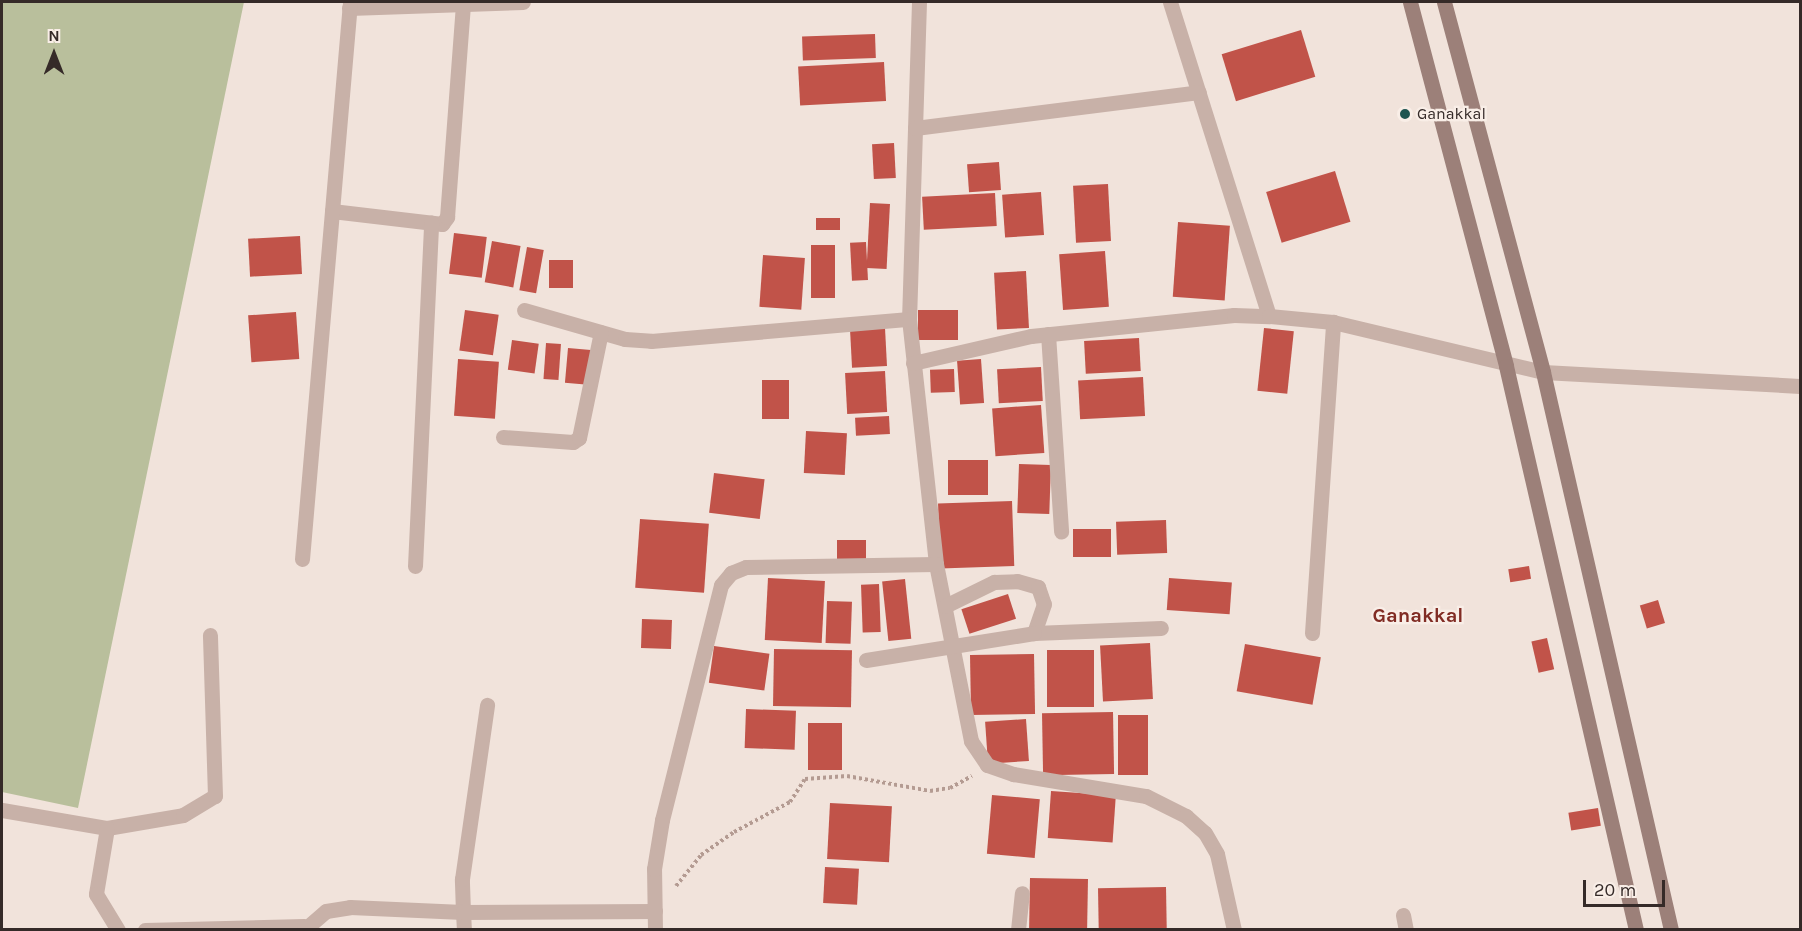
<!DOCTYPE html>
<style>
body{margin:0}
#map{position:relative;width:1802px;height:931px;overflow:hidden;background:#f1e3db;font-family:Karla,sans-serif}
div>[style]{position:absolute}
[style*='--x']{left:calc(var(--x)*1px);top:calc(var(--y)*1px);width:calc(var(--w)*1px);rotate:calc(var(--a)*1deg)}
.green>*{inset:0;background:#b9bf9c}
.building>*{inset:0;background:#c15349;transform-origin:0 0}
.path>*{height:4px;margin-top:-2px;transform-origin:0;background:repeating-linear-gradient(90deg,#b49b92 0 3px,transparent 0 6px)}
.service>*{height:15px;margin:-7.5px;padding:0 7.5px;transform-origin:7.5px;border-radius:7.5px;background:#c8b1a8}
.minor>*{height:15px;margin:-7.5px;padding:0 7.5px;transform-origin:7.5px;border-radius:7.5px;background:#c8b1a8}
.secondary>*{height:15px;margin:-7.5px;padding:0 7.5px;transform-origin:7.5px;border-radius:7.5px;background:#9c8079}
.dots>*{width:16px;height:16px;translate:-50% -50%;box-sizing:border-box;border:3px solid #f9eee7;border-radius:50%}
span{translate:-50% -50%;white-space:nowrap;text-align:center;line-height:1.15;-webkit-text-stroke:4.5px #f9eee7;paint-order:stroke}
.poi-label{font-size:16px;color:#352a28}
.left{translate:0 -50%;text-align:left}
.quarter-label{font-size:20px;color:#812c24;font-weight:700}
.frame{position:absolute;inset:0;border:3px solid #352a28;pointer-events:none}
.north{position:absolute;left:24px;top:24px;width:60px;height:60px;-webkit-text-stroke:4px #f9eee7;paint-order:stroke;rotate:0deg;font-size:16px;font-weight:700;line-height:24px;text-align:center;color:#352a28}
.north::after{content:'';display:block;margin:auto;width:21px;height:27px;background:#352a28;clip-path:polygon(50% 0,100% 100%,50% 72%,0 100%)}
.scale{position:absolute;left:1583px;top:880px;width:82px;height:27px;box-sizing:border-box;border:3px solid #352a28;border-top:0;padding-left:8px;font-size:18px;line-height:21px;white-space:nowrap;color:#352a28;-webkit-text-stroke:4px #f9eee7;paint-order:stroke}
</style>
<div id="map">
<div class="green">
<div style="clip-path:polygon(2px 2px,244px 2px,78px 808px,2px 792px)"></div>
</div>
<div class="building">
<div style="left:1301px;top:30px;width:49px;height:83px;rotate:73deg"></div>
<div style="left:875px;top:34px;width:24px;height:73px;rotate:88deg"></div>
<div style="left:884px;top:62px;width:39px;height:86px;rotate:87deg"></div>
<div style="left:894px;top:143px;width:35px;height:22px;rotate:87deg"></div>
<div style="left:999px;top:162px;width:28px;height:32px;rotate:86deg"></div>
<div style="left:1335px;top:171px;width:53px;height:72px;rotate:73deg"></div>
<div style="left:1108px;top:184px;width:57px;height:35px;rotate:87deg"></div>
<div style="left:1041px;top:192px;width:43px;height:39px;rotate:86deg"></div>
<div style="left:995px;top:193px;width:33px;height:73px;rotate:87deg"></div>
<div style="left:870px;top:203px;width:20px;height:65px;rotate:3deg"></div>
<div style="left:816px;top:218px;width:24px;height:12px"></div>
<div style="left:1178px;top:222px;width:52px;height:75px;rotate:4deg"></div>
<div style="left:454px;top:233px;width:33px;height:41px;rotate:7deg"></div>
<div style="left:300px;top:236px;width:38px;height:52px;rotate:87deg"></div>
<div style="left:492px;top:241px;width:29px;height:42px;rotate:10deg"></div>
<div style="left:866px;top:242px;width:38px;height:16px;rotate:87deg"></div>
<div style="left:811px;top:245px;width:24px;height:53px"></div>
<div style="left:527px;top:247px;width:17px;height:44px;rotate:10deg"></div>
<div style="left:1105px;top:251px;width:56px;height:46px;rotate:86deg"></div>
<div style="left:763px;top:255px;width:42px;height:52px;rotate:4deg"></div>
<div style="left:549px;top:260px;width:24px;height:28px"></div>
<div style="left:1026px;top:271px;width:57px;height:32px;rotate:87deg"></div>
<div style="left:465px;top:310px;width:34px;height:41px;rotate:8deg"></div>
<div style="left:918px;top:310px;width:40px;height:30px"></div>
<div style="left:296px;top:312px;width:47px;height:48px;rotate:86deg"></div>
<div style="left:885px;top:328px;width:38px;height:35px;rotate:87deg"></div>
<div style="left:1264px;top:328px;width:30px;height:63px;rotate:6deg"></div>
<div style="left:1139px;top:338px;width:33px;height:55px;rotate:87deg"></div>
<div style="left:512px;top:340px;width:27px;height:30px;rotate:8deg"></div>
<div style="left:546px;top:343px;width:15px;height:36px;rotate:4deg"></div>
<div style="left:568px;top:348px;width:23px;height:35px;rotate:5deg"></div>
<div style="left:458px;top:359px;width:41px;height:57px;rotate:4deg"></div>
<div style="left:981px;top:359px;width:44px;height:24px;rotate:86deg"></div>
<div style="left:1041px;top:367px;width:34px;height:44px;rotate:87deg"></div>
<div style="left:954px;top:369px;width:23px;height:24px;rotate:88deg"></div>
<div style="left:885px;top:371px;width:41px;height:40px;rotate:87deg"></div>
<div style="left:1143px;top:377px;width:39px;height:65px;rotate:87deg"></div>
<div style="left:762px;top:380px;width:27px;height:39px"></div>
<div style="left:1041px;top:405px;width:48px;height:49px;rotate:86deg"></div>
<div style="left:889px;top:416px;width:18px;height:34px;rotate:87deg"></div>
<div style="left:806px;top:431px;width:41px;height:42px;rotate:3deg"></div>
<div style="left:948px;top:460px;width:40px;height:35px"></div>
<div style="left:1019px;top:464px;width:32px;height:49px;rotate:2deg"></div>
<div style="left:714px;top:473px;width:51px;height:40px;rotate:7deg"></div>
<div style="left:1012px;top:501px;width:65px;height:74px;rotate:88deg"></div>
<div style="left:640px;top:519px;width:69px;height:69px;rotate:4deg"></div>
<div style="left:1166px;top:520px;width:33px;height:50px;rotate:88deg"></div>
<div style="left:1073px;top:529px;width:38px;height:28px"></div>
<div style="left:837px;top:540px;width:29px;height:19px"></div>
<div style="left:1529px;top:566px;width:13px;height:21px;rotate:81deg"></div>
<div style="left:768px;top:578px;width:57px;height:62px;rotate:3deg"></div>
<div style="left:1169px;top:578px;width:63px;height:32px;rotate:4deg"></div>
<div style="left:905px;top:579px;width:60px;height:23px;rotate:84deg"></div>
<div style="left:879px;top:584px;width:48px;height:18px;rotate:88deg"></div>
<div style="left:1008px;top:594px;width:26px;height:49px;rotate:72deg"></div>
<div style="left:1658px;top:600px;width:24px;height:19px;rotate:73deg"></div>
<div style="left:827px;top:601px;width:25px;height:42px;rotate:2deg"></div>
<div style="left:642px;top:619px;width:30px;height:29px;rotate:2deg"></div>
<div style="left:1547px;top:638px;width:32px;height:16px;rotate:77deg"></div>
<div style="left:1150px;top:643px;width:56px;height:50px;rotate:87deg"></div>
<div style="left:1245px;top:644px;width:77px;height:48px;rotate:10deg"></div>
<div style="left:714px;top:646px;width:56px;height:37px;rotate:8deg"></div>
<div style="left:774px;top:649px;width:78px;height:57px;rotate:1deg"></div>
<div style="left:1047px;top:650px;width:47px;height:57px"></div>
<div style="left:1034px;top:654px;width:60px;height:64px;rotate:89deg"></div>
<div style="left:746px;top:709px;width:50px;height:39px;rotate:2deg"></div>
<div style="left:1113px;top:712px;width:62px;height:71px;rotate:89deg"></div>
<div style="left:1118px;top:715px;width:30px;height:60px"></div>
<div style="left:1026px;top:719px;width:42px;height:41px;rotate:86deg"></div>
<div style="left:808px;top:723px;width:34px;height:47px"></div>
<div style="left:1051px;top:791px;width:65px;height:47px;rotate:4deg"></div>
<div style="left:992px;top:795px;width:48px;height:59px;rotate:5deg"></div>
<div style="left:830px;top:803px;width:62px;height:56px;rotate:3deg"></div>
<div style="left:1598px;top:808px;width:18px;height:30px;rotate:81deg"></div>
<div style="left:825px;top:867px;width:34px;height:36px;rotate:3deg"></div>
<div style="left:1030px;top:878px;width:58px;height:52px;rotate:1deg"></div>
<div style="left:1166px;top:887px;width:43px;height:68px;rotate:89deg"></div>
</div>
<div class="path">
<div style="--x:676;--y:886;--w:40;--a:-51"></div>
<div style="--x:701;--y:855;--w:40;--a:-34.9"></div>
<div style="--x:734;--y:832;--w:64;--a:-28.2"></div>
<div style="--x:790;--y:802;--w:27;--a:-57"></div>
<div style="--x:805;--y:779;--w:42;--a:-4.1"></div>
<div style="--x:847;--y:776;--w:84;--a:10.2"></div>
<div style="--x:930;--y:791;--w:20;--a:-9"></div>
<div style="--x:950;--y:788;--w:25;--a:-29"></div>
</div>
<div class="service">
<div style="--x:463;--y:912;--w:33;--a:-92"></div>
<div style="--x:462;--y:879;--w:176;--a:-81.8"></div>
</div>
<div class="minor">
<div style="--x:919;--y:2;--w:317;--a:91.8"></div>
<div style="--x:909;--y:319;--w:246;--a:83.7"></div>
<div style="--x:936;--y:564;--w:180;--a:78.8"></div>
<div style="--x:971;--y:741;--w:29;--a:56"></div>
<div style="--x:987;--y:765;--w:28;--a:19"></div>
<div style="--x:1013;--y:774;--w:135;--a:9.4"></div>
<div style="--x:1146;--y:796;--w:45;--a:26.6"></div>
<div style="--x:1186;--y:816;--w:25;--a:42"></div>
<div style="--x:1205;--y:833;--w:24;--a:60"></div>
<div style="--x:1217;--y:854;--w:78;--a:77.4"></div>
<div style="--x:1170;--y:2;--w:329;--a:72.5"></div>
<div style="--x:349;--y:8;--w:174;--a:-2"></div>
<div style="--x:915;--y:128;--w:286;--a:-7.2"></div>
<div style="--x:332;--y:211;--w:111;--a:6.7"></div>
<div style="--x:442;--y:224;--w:9;--a:-54"></div>
<div style="--x:447;--y:217;--w:214;--a:-85.7"></div>
<div style="--x:524;--y:310;--w:105;--a:16"></div>
<div style="--x:625;--y:339;--w:26;--a:4"></div>
<div style="--x:651;--y:341;--w:259;--a:-4.9"></div>
<div style="--x:1048;--y:334;--w:198;--a:86.2"></div>
<div style="--x:913;--y:363;--w:121;--a:-12.9"></div>
<div style="--x:1031;--y:336;--w:204;--a:-5.9"></div>
<div style="--x:1234;--y:315;--w:35;--a:2"></div>
<div style="--x:1269;--y:316;--w:64;--a:5.4"></div>
<div style="--x:1333;--y:322;--w:216;--a:13.4"></div>
<div style="--x:1543;--y:372;--w:257;--a:3.1"></div>
<div style="--x:503;--y:437;--w:70;--a:4.1"></div>
<div style="--x:573;--y:442;--w:7;--a:-34"></div>
<div style="--x:579;--y:438;--w:108;--a:-78.3"></div>
<div style="--x:302;--y:559;--w:559;--a:-85.07"></div>
<div style="--x:415;--y:566;--w:344;--a:-87.3"></div>
<div style="--x:945;--y:606;--w:55;--a:-26.1"></div>
<div style="--x:994;--y:582;--w:23;--a:-2"></div>
<div style="--x:1017;--y:581;--w:22;--a:16"></div>
<div style="--x:1038;--y:587;--w:18;--a:71"></div>
<div style="--x:1044;--y:604;--w:31;--a:109"></div>
<div style="--x:1034;--y:633;--w:127;--a:-2.3"></div>
<div style="--x:1312;--y:633;--w:312;--a:-86.1"></div>
<div style="--x:866;--y:660;--w:170;--a:-9.1"></div>
<div style="--x:2;--y:810;--w:107;--a:9.7"></div>
<div style="--x:107;--y:828;--w:77;--a:-9.7"></div>
<div style="--x:183;--y:815;--w:37;--a:-31"></div>
<div style="--x:215;--y:796;--w:161;--a:-91.8"></div>
<div style="--x:107;--y:828;--w:67;--a:99.5"></div>
<div style="--x:96;--y:894;--w:42;--a:58.6"></div>
<div style="--x:463;--y:912;--w:18;--a:87"></div>
<div style="--x:1403;--y:915;--w:15;--a:79"></div>
<div style="--x:145;--y:930;--w:159;--a:-1.4"></div>
<div style="--x:304;--y:930;--w:29;--a:-41"></div>
<div style="--x:326;--y:911;--w:24;--a:-9"></div>
<div style="--x:350;--y:907;--w:113;--a:2.5"></div>
<div style="--x:463;--y:912;--w:192;--a:-0.3"></div>
<div style="--x:655;--y:930;--w:61;--a:-90.9"></div>
<div style="--x:654;--y:869;--w:50;--a:-80.7"></div>
<div style="--x:662;--y:820;--w:242;--a:-75.9"></div>
<div style="--x:721;--y:585;--w:16;--a:-50"></div>
<div style="--x:731;--y:573;--w:16;--a:-22"></div>
<div style="--x:746;--y:567;--w:190;--a:-0.9"></div>
<div style="--x:1018;--y:930;--w:37;--a:-84"></div>
</div>
<div class="secondary">
<div style="--x:1410;--y:2;--w:376;--a:75.2"></div>
<div style="--x:1506;--y:366;--w:579;--a:77.02"></div>
<div style="--x:1444;--y:2;--w:383;--a:75"></div>
<div style="--x:1543;--y:372;--w:572;--a:77.08"></div>
</div>
<div class="dots">
<div style="left:1405px;top:114px;background:#1f5550"></div>
</div>
<div class="poi-label">
<span class="left" style="left:1417px;top:114px">Ganakkal</span>
</div>
<div class="quarter-label">
<span style="left:1418px;top:615px">Ganakkal</span>
</div>
<div class="frame"></div>
<div class="north">N</div>
<div class="scale">20 m</div>
</div>
